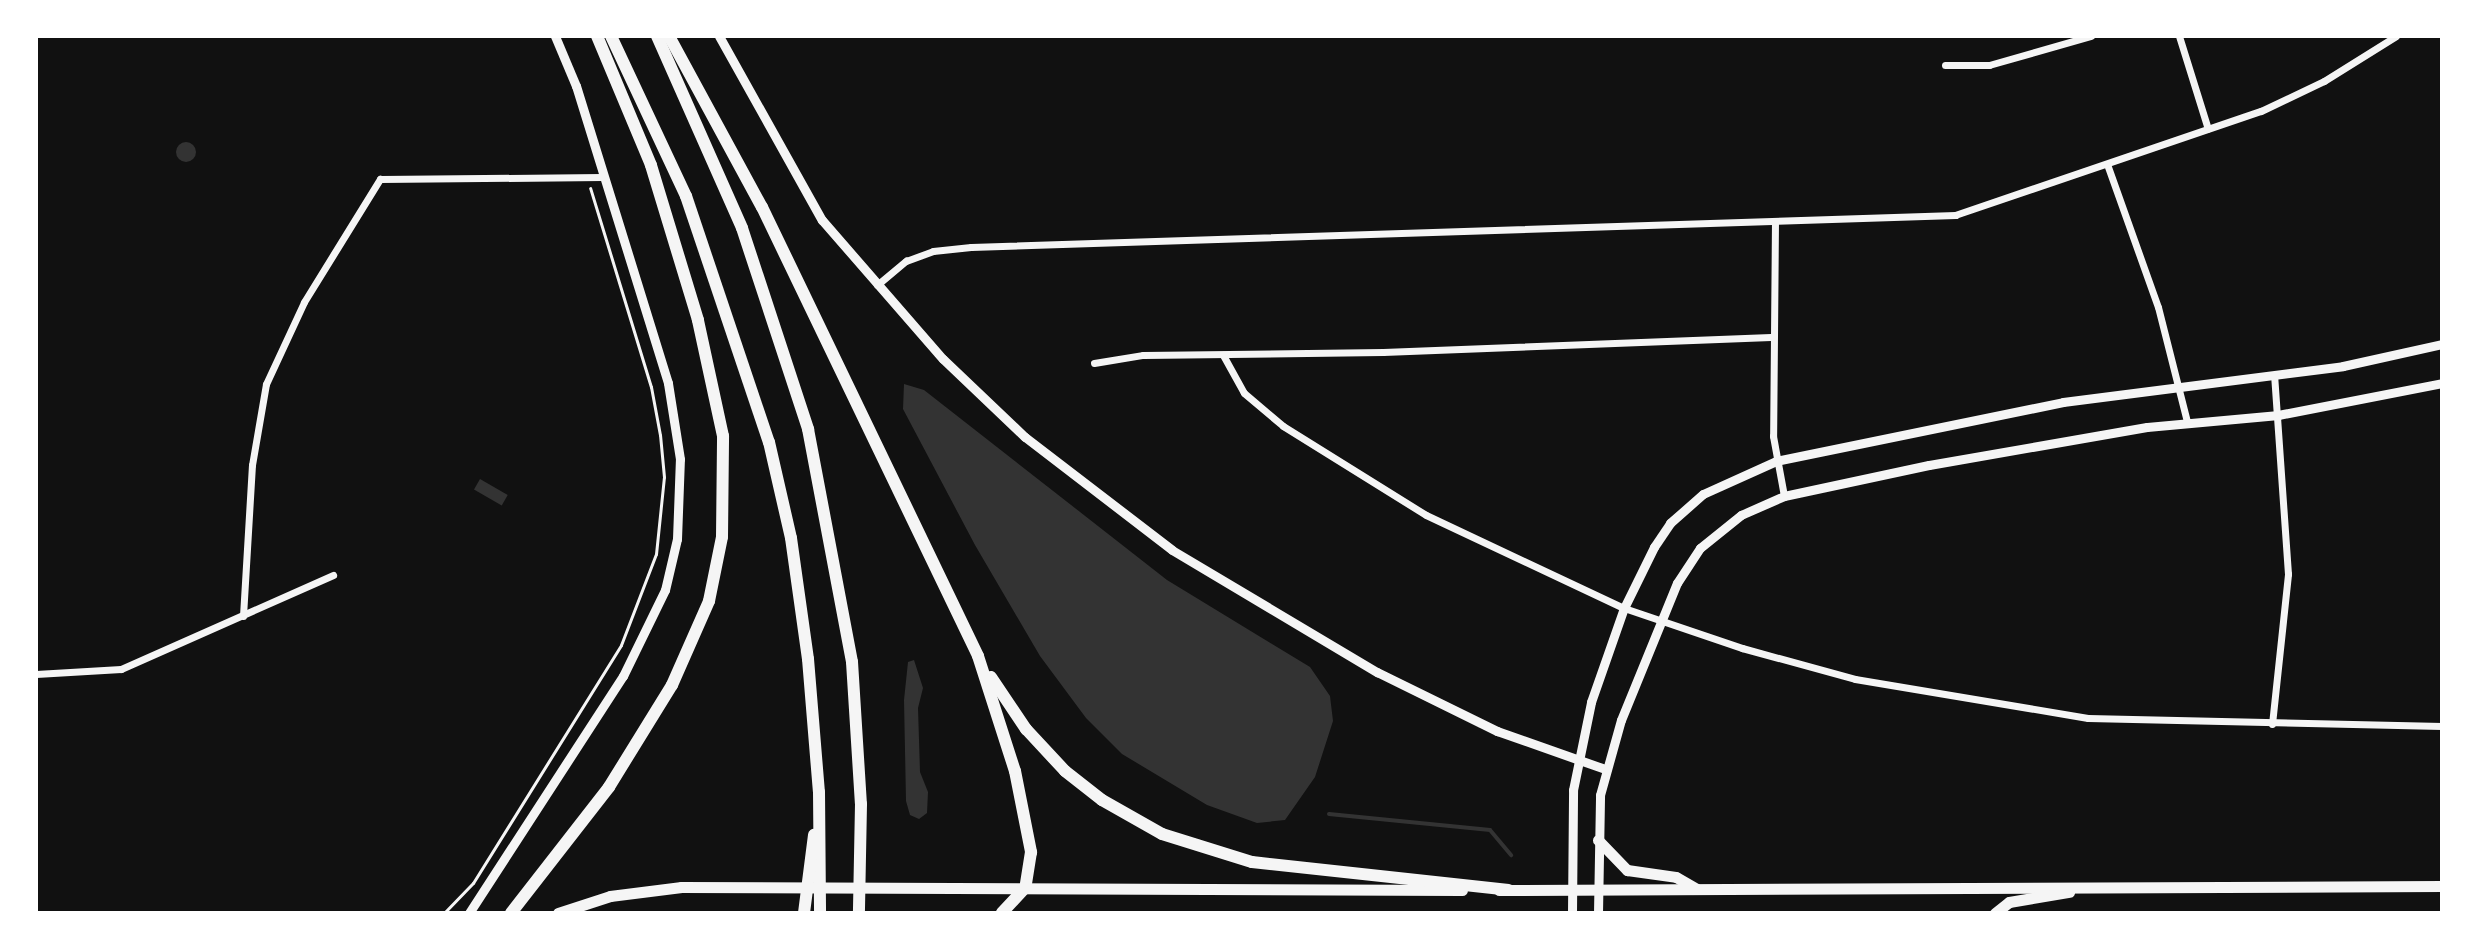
<!DOCTYPE html>
<style>
body{margin:0}
#map{position:relative;width:2478px;height:949px;overflow:hidden;background:#111;font-family:"PT Sans",sans-serif}
div>[style]{position:absolute}
[style*='--x']{left:calc(var(--x)*1px);top:calc(var(--y)*1px);width:calc(var(--w)*1px);rotate:calc(var(--a)*1deg)}
.water>*{inset:0;background:#333;transform-origin:0 0}
.round{border-radius:50%}
.stream>*{height:4px;margin:-2px;padding:0 2px;transform-origin:2px;border-radius:2px;background:#333}
.path>*{height:3px;margin:-1.5px;padding:0 1.5px;transform-origin:1.5px;border-radius:1.5px;background:#f5f5f5}
.minor>*{height:7px;margin:-3.5px;padding:0 3.5px;transform-origin:3.5px;border-radius:3.5px;background:#f5f5f5}
.tertiary>*{height:9px;margin:-4.5px;padding:0 4.5px;transform-origin:4.5px;border-radius:4.5px;background:#f5f5f5}
.primary>*{height:11px;margin:-5.5px;padding:0 5.5px;transform-origin:5.5px;border-radius:5.5px;background:#f5f5f5}
.motorway>*{height:12px;margin:-6px;padding:0 6px;transform-origin:6px;border-radius:6px;background:#f5f5f5}
span{translate:-50% -50%;white-space:nowrap;text-align:center;line-height:1.15;-webkit-text-stroke:6px #fff;paint-order:stroke}
.frame{position:absolute;inset:0;border:38px solid #fff;pointer-events:none}
</style>
<div id="map">
<div class="water">
<div class="round" style="left:176px;top:142px;width:20px;height:20px"></div>
<div style="clip-path:polygon(904px 384px,924px 390px,1167px 580px,1310px 667px,1330px 696px,1333px 721px,1315px 777px,1285px 820px,1257px 823px,1207px 805px,1122px 754px,1086px 718px,1040px 656px,975px 545px,903px 409px)"></div>
<div style="left:480px;top:479px;width:32px;height:12px;rotate:30deg"></div>
<div style="clip-path:polygon(914px 660px,923px 688px,918px 708px,920px 772px,928px 792px,927px 813px,919px 819px,910px 815px,906px 801px,904px 700px,908px 662px)"></div>
</div>
<div class="stream">
<div style="--x:1329;--y:814;--w:162;--a:5.7"></div>
<div style="--x:1490;--y:830;--w:33;--a:50"></div>
</div>
<div class="path">
<div style="--x:444;--y:913;--w:42;--a:-46"></div>
<div style="--x:473;--y:883;--w:280;--a:-58.1"></div>
<div style="--x:621;--y:645;--w:97;--a:-69"></div>
<div style="--x:656;--y:554;--w:77;--a:-84.1"></div>
<div style="--x:664;--y:477;--w:42;--a:-95.4"></div>
<div style="--x:660;--y:435;--w:49;--a:-100.6"></div>
<div style="--x:651;--y:387;--w:208;--a:-107"></div>
</div>
<div class="minor">
<div style="--x:2179;--y:36;--w:97;--a:72.7"></div>
<div style="--x:1945;--y:65;--w:44;--a:0"></div>
<div style="--x:1989;--y:65;--w:106;--a:-15.9"></div>
<div style="--x:2107;--y:164;--w:152;--a:70.4"></div>
<div style="--x:2158;--y:307;--w:119;--a:75.8"></div>
<div style="--x:1775;--y:221;--w:215;--a:90.5"></div>
<div style="--x:1773;--y:436;--w:61;--a:79.6"></div>
<div style="--x:877;--y:285;--w:38;--a:-40"></div>
<div style="--x:906;--y:261;--w:29;--a:-20"></div>
<div style="--x:933;--y:251;--w:38;--a:-6"></div>
<div style="--x:971;--y:247;--w:985;--a:-1.86"></div>
<div style="--x:1955;--y:215;--w:323;--a:-18.8"></div>
<div style="--x:2261;--y:111;--w:70;--a:-25.5"></div>
<div style="--x:2324;--y:81;--w:85;--a:-32"></div>
<div style="--x:1223;--y:355;--w:43;--a:61.1"></div>
<div style="--x:1244;--y:393;--w:51;--a:40.2"></div>
<div style="--x:1283;--y:426;--w:168;--a:31.9"></div>
<div style="--x:1426;--y:515;--w:219;--a:25.2"></div>
<div style="--x:1624;--y:608;--w:125;--a:18.7"></div>
<div style="--x:1742;--y:648;--w:117;--a:15.3"></div>
<div style="--x:1855;--y:679;--w:236;--a:9.5"></div>
<div style="--x:2088;--y:718;--w:354;--a:1.3"></div>
<div style="--x:1094;--y:363;--w:50;--a:-9.3"></div>
<div style="--x:1143;--y:355;--w:240;--a:-0.7"></div>
<div style="--x:1383;--y:352;--w:388;--a:-2.2"></div>
<div style="--x:243;--y:616;--w:151;--a:-86.6"></div>
<div style="--x:252;--y:465;--w:82;--a:-80.2"></div>
<div style="--x:266;--y:384;--w:90;--a:-65.1"></div>
<div style="--x:304;--y:302;--w:145;--a:-58.3"></div>
<div style="--x:380;--y:179;--w:222;--a:-0.5"></div>
<div style="--x:36;--y:674;--w:85;--a:-3.4"></div>
<div style="--x:121;--y:669;--w:232;--a:-23.9"></div>
<div style="--x:2272;--y:724;--w:151;--a:-83.9"></div>
<div style="--x:2288;--y:574;--w:199;--a:-94"></div>
</div>
<div class="tertiary">
<div style="--x:719;--y:36;--w:211;--a:60.8"></div>
<div style="--x:822;--y:220;--w:184;--a:49"></div>
<div style="--x:943;--y:359;--w:113;--a:43.6"></div>
<div style="--x:1025;--y:437;--w:185;--a:37.5"></div>
<div style="--x:1172;--y:550;--w:239;--a:30.8"></div>
<div style="--x:1377;--y:672;--w:134;--a:26.2"></div>
<div style="--x:1497;--y:731;--w:114;--a:19.4"></div>
<div style="--x:469;--y:913;--w:283;--a:-57"></div>
<div style="--x:623;--y:676;--w:96;--a:-64"></div>
<div style="--x:665;--y:590;--w:52;--a:-76.8"></div>
<div style="--x:677;--y:539;--w:80;--a:-87.9"></div>
<div style="--x:680;--y:459;--w:77;--a:-99"></div>
<div style="--x:668;--y:383;--w:311;--a:-107.2"></div>
<div style="--x:576;--y:86;--w:54;--a:-112.8"></div>
<div style="--x:1572;--y:913;--w:123;--a:-89.5"></div>
<div style="--x:1573;--y:790;--w:90;--a:-78.4"></div>
<div style="--x:1591;--y:702;--w:100;--a:-70.7"></div>
<div style="--x:1624;--y:608;--w:68;--a:-63.8"></div>
<div style="--x:1654;--y:547;--w:29;--a:-56"></div>
<div style="--x:1670;--y:523;--w:44;--a:-41.3"></div>
<div style="--x:1703;--y:494;--w:80;--a:-24.3"></div>
<div style="--x:1776;--y:461;--w:293;--a:-11.6"></div>
<div style="--x:2063;--y:402;--w:282;--a:-7.3"></div>
<div style="--x:2343;--y:366;--w:101;--a:-12.5"></div>
<div style="--x:1598;--y:913;--w:118;--a:-89"></div>
<div style="--x:1600;--y:795;--w:78;--a:-74.4"></div>
<div style="--x:1621;--y:720;--w:148;--a:-67.8"></div>
<div style="--x:1677;--y:583;--w:42;--a:-56.7"></div>
<div style="--x:1700;--y:548;--w:53;--a:-38.8"></div>
<div style="--x:1741;--y:515;--w:47;--a:-23.8"></div>
<div style="--x:1784;--y:496;--w:148;--a:-12.1"></div>
<div style="--x:1929;--y:465;--w:221;--a:-9.9"></div>
<div style="--x:2147;--y:427;--w:132;--a:-5.2"></div>
<div style="--x:2278;--y:415;--w:167;--a:-11"></div>
</div>
<div class="primary">
<div style="--x:1598;--y:840;--w:42;--a:46"></div>
<div style="--x:1627;--y:870;--w:49;--a:8.1"></div>
<div style="--x:1676;--y:877;--w:24;--a:30"></div>
<div style="--x:1499;--y:890;--w:943;--a:-0.24"></div>
<div style="--x:558;--y:913;--w:55;--a:-18.1"></div>
<div style="--x:610;--y:896;--w:72;--a:-7.2"></div>
<div style="--x:681;--y:887;--w:781;--a:0.22"></div>
<div style="--x:1995;--y:913;--w:18;--a:-38"></div>
<div style="--x:2009;--y:902;--w:61;--a:-9.5"></div>
</div>
<div class="motorway">
<div style="--x:611;--y:36;--w:177;--a:64.9"></div>
<div style="--x:686;--y:196;--w:260;--a:71.4"></div>
<div style="--x:769;--y:442;--w:98;--a:77.1"></div>
<div style="--x:791;--y:538;--w:122;--a:82"></div>
<div style="--x:808;--y:659;--w:133;--a:85.3"></div>
<div style="--x:819;--y:792;--w:121;--a:89.5"></div>
<div style="--x:657;--y:36;--w:210;--a:66.1"></div>
<div style="--x:742;--y:228;--w:212;--a:71.8"></div>
<div style="--x:808;--y:429;--w:237;--a:79.3"></div>
<div style="--x:852;--y:662;--w:142;--a:86.4"></div>
<div style="--x:861;--y:804;--w:109;--a:91.1"></div>
<div style="--x:669;--y:36;--w:195;--a:61.5"></div>
<div style="--x:762;--y:207;--w:498;--a:64.3"></div>
<div style="--x:978;--y:656;--w:121;--a:72.2"></div>
<div style="--x:1015;--y:771;--w:83;--a:78.8"></div>
<div style="--x:1031;--y:852;--w:36;--a:99"></div>
<div style="--x:1025;--y:888;--w:34;--a:133"></div>
<div style="--x:991;--y:677;--w:63;--a:56.1"></div>
<div style="--x:1026;--y:729;--w:57;--a:47.1"></div>
<div style="--x:1065;--y:771;--w:47;--a:38.1"></div>
<div style="--x:1102;--y:800;--w:69;--a:29.5"></div>
<div style="--x:1162;--y:834;--w:94;--a:17.3"></div>
<div style="--x:1252;--y:862;--w:258;--a:6.2"></div>
<div style="--x:511;--y:913;--w:160;--a:-52.1"></div>
<div style="--x:609;--y:787;--w:120;--a:-58.3"></div>
<div style="--x:672;--y:685;--w:92;--a:-66.2"></div>
<div style="--x:709;--y:601;--w:65;--a:-78.5"></div>
<div style="--x:722;--y:537;--w:101;--a:-89.4"></div>
<div style="--x:723;--y:436;--w:119;--a:-102.2"></div>
<div style="--x:698;--y:320;--w:162;--a:-106.9"></div>
<div style="--x:651;--y:165;--w:140;--a:-112.7"></div>
<div style="--x:804;--y:913;--w:79;--a:-82.7"></div>
</div>
<div class="frame"></div>
</div>
